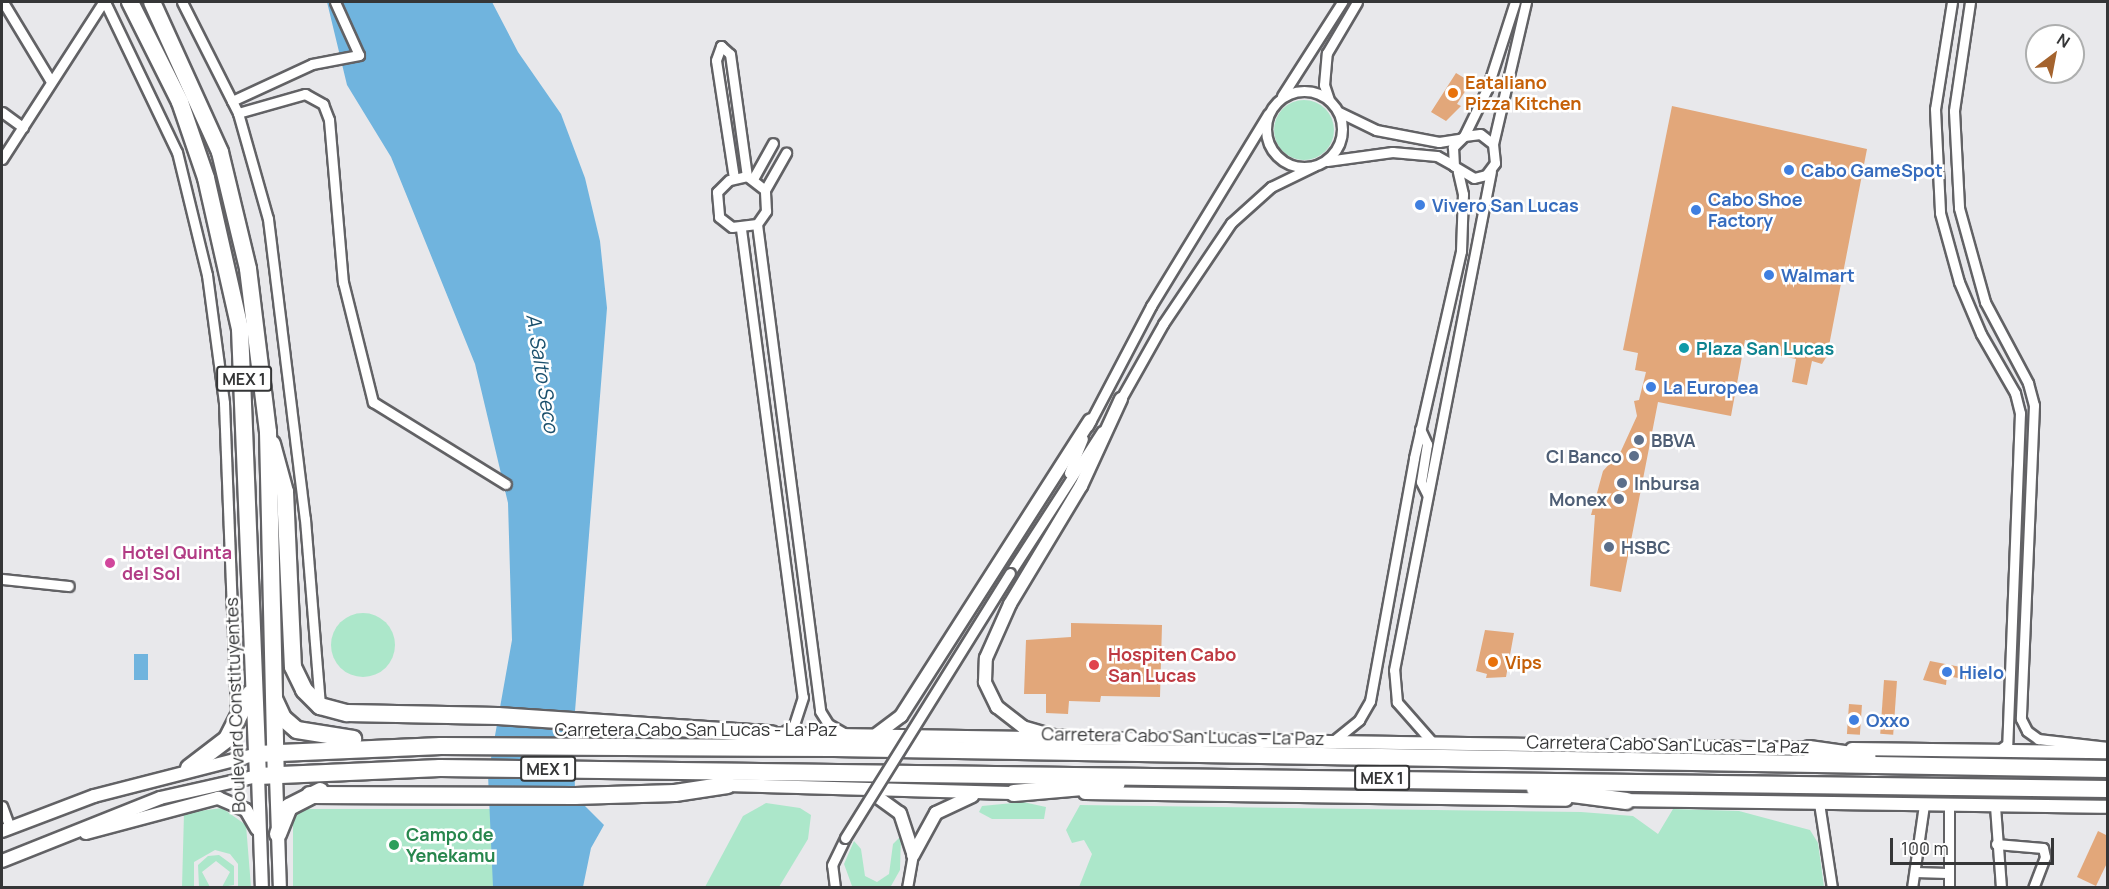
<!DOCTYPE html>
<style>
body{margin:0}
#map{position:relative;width:2109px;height:889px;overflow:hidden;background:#e8e8eb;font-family:Manrope,sans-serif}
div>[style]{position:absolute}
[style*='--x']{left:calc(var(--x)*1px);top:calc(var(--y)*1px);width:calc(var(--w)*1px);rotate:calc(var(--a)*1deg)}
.green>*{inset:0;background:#ace7ca;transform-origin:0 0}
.round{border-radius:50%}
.water>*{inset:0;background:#70b4de;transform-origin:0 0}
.building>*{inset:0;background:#e2a77a;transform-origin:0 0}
.roads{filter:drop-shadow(2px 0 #626265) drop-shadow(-2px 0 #626265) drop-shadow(0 2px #626265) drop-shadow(0 -2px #626265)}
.street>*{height:9px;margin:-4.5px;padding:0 4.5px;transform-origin:4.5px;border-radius:4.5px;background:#fff}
.street>.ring{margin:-4.5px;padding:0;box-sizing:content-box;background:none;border:9px solid #fff;border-radius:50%}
.secondary>*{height:12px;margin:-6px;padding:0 6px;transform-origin:6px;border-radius:6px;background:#fff}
.highway>*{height:16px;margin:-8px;padding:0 8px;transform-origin:8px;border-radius:8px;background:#fff}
.bridges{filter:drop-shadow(2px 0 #626265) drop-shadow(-2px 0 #626265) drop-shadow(0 2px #626265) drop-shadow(0 -2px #626265)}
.street-bridge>*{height:9px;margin:-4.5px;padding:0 4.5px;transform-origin:4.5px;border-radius:4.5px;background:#fff}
.dots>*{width:16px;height:16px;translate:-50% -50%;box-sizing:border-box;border:3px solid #fff;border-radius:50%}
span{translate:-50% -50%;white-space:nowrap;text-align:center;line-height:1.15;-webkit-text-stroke:5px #fff;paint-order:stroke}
.shield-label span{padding:2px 4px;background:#fff;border:2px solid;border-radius:4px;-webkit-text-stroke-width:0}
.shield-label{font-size:16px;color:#353637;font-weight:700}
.food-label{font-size:18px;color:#c56008;font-weight:700}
.left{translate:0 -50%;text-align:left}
.shop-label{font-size:18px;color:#366cbe;font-weight:700}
.culture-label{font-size:18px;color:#0d838f;font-weight:700}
.service-label{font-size:18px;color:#4e5e75;font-weight:700}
.right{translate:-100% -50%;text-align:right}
.hotel-label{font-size:18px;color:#b23c85;font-weight:700}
.health-label{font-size:18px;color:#be3a42;font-weight:700}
.street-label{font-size:18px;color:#353637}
.leisure-label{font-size:18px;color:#27864d;font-weight:700}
.water-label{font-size:20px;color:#1b506d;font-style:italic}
.frame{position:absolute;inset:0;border:3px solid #353637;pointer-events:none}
.north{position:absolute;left:2025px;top:24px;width:60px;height:60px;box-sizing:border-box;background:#fff;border:2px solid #aeafaf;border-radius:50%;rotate:32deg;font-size:16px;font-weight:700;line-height:24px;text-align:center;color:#353637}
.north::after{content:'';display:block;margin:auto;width:21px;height:27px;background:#a4632e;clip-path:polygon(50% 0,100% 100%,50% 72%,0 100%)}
.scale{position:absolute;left:1890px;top:838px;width:164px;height:27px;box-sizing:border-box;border:3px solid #353637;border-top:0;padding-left:8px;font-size:18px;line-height:21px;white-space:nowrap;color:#353637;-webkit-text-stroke:4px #fff;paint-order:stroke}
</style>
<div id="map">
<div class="green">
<div class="round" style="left:1274px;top:100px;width:60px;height:60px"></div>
<div class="round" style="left:331px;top:613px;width:64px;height:64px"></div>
<div style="clip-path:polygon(1023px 802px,1046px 807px,1044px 819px,992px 819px,979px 812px,982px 806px)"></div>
<div style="clip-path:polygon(766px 803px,800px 808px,811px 815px,808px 839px,779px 887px,705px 887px,743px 816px)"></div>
<div style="clip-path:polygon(1080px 805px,1581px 812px,1633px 816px,1658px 834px,1673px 809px,1739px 811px,1810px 830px,1818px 843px,1824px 887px,1079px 887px,1092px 854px,1084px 840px,1072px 843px,1066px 830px)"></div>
<div style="clip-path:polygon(222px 808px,246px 825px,251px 887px,238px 887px,238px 864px,230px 854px,215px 850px,194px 862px,194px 887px,182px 887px,184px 813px)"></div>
<div style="left:493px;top:809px;width:78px;height:200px;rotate:90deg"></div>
<div style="clip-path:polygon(901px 836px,900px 870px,891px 886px,852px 886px,844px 864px,854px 841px,861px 849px,865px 876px,877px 882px,889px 874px,893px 844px)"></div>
<div style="clip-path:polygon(219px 855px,234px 866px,234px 885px,222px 887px,230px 872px,216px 861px,202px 872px,210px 887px,199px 887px,198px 865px,208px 856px)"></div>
</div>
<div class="water">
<div style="clip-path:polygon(327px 2px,492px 2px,518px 52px,561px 114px,585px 178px,600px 241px,607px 308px,574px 724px,575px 796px,604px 825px,591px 848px,583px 887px,493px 887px,488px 775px,512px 640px,508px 503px,475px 364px,391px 157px,347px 85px)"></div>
<div style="left:134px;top:654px;width:14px;height:26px"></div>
</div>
<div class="building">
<div style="clip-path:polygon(1456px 73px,1471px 82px,1457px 104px,1461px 106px,1446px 121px,1431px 112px)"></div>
<div style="clip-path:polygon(1672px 106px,1867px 149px,1827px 356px,1822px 364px,1812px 361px,1807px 385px,1792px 382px,1796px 359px,1772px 354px,1773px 345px,1745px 340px,1731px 416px,1658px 402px,1621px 592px,1590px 586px,1595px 515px,1591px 515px,1603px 471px,1621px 451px,1637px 416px,1634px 401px,1639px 400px,1646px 372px,1635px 370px,1638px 353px,1623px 350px)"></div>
<div style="clip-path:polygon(1071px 623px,1162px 625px,1160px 697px,1101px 696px,1100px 702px,1069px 701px,1068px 714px,1046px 713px,1046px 694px,1024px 694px,1026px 640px,1071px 637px)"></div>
<div style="clip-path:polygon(1485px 630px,1514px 633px,1506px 677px,1486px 678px,1487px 674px,1476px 671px)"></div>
<div style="clip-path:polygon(1930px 661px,1971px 669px,1969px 680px,1947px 676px,1946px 685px,1923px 680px)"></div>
<div style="left:1884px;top:680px;width:13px;height:54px;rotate:4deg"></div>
<div style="left:1849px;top:704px;width:13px;height:30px;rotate:4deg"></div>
<div style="clip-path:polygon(2098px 831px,2108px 836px,2108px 861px,2096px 886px,2077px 877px)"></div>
</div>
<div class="roads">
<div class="street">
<div style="--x:3;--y:2;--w:91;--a:58.9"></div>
<div style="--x:105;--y:2;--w:166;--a:64.4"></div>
<div style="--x:177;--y:152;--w:127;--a:76.3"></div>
<div style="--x:207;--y:275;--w:129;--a:82.4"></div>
<div style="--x:224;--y:403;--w:312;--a:87.8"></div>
<div style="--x:182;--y:2;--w:124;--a:63.2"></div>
<div style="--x:238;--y:113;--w:110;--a:74.2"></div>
<div style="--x:268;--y:219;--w:302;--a:83"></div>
<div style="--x:305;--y:519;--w:186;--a:85.4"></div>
<div style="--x:1952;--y:2;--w:108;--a:99"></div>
<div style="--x:1935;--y:109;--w:104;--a:87.2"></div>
<div style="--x:1940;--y:213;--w:72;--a:74.6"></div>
<div style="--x:1959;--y:282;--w:56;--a:67.1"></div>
<div style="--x:1981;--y:334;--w:68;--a:60"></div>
<div style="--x:2015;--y:393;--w:21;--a:76"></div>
<div style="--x:2020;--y:413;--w:331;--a:92.2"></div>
<div style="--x:2007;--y:744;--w:11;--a:142"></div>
<div style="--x:1970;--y:2;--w:110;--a:98.4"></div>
<div style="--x:1954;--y:111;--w:97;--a:87"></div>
<div style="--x:1959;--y:208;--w:98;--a:74.5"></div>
<div style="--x:1985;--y:302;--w:92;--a:62"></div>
<div style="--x:2028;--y:383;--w:23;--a:75"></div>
<div style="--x:2034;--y:405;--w:314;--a:92.4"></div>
<div style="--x:2021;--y:719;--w:13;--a:63"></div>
<div style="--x:2027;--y:731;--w:14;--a:36"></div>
<div style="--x:2038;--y:739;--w:70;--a:6.5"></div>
<div class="ring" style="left:1266px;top:91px;width:67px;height:67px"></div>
<div style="--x:1282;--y:96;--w:112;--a:-57.4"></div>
<div style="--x:1329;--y:100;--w:16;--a:-108"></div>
<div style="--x:1324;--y:85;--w:32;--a:-85"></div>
<div style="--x:1327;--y:53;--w:59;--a:-59.5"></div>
<div style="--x:232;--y:101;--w:88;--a:-24.8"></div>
<div style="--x:312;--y:64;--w:48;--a:-10.8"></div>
<div style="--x:359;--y:55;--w:58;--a:-114.4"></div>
<div style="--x:2;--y:112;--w:26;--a:36"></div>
<div style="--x:1339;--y:112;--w:41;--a:25.9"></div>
<div style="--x:1376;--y:130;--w:64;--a:10.8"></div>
<div style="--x:1439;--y:142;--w:20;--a:-9"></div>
<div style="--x:238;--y:113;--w:70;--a:-15.8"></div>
<div style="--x:305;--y:94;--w:21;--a:29"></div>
<div style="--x:323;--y:104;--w:17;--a:69"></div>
<div style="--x:329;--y:120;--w:163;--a:85.1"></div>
<div style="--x:343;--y:282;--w:124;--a:76"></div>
<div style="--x:373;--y:402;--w:156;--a:31.7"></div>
<div style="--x:1464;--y:136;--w:52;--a:-63.9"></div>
<div style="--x:1487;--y:89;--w:91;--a:-72.2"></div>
<div style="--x:1493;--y:144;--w:16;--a:-142"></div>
<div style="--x:1480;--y:134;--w:16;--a:173"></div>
<div style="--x:1464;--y:136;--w:16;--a:135"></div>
<div style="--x:1453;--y:147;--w:19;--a:87"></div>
<div style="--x:1454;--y:166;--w:23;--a:31"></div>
<div style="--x:1474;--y:178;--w:12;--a:-14"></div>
<div style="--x:1486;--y:175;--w:15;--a:-53"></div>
<div style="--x:1495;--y:163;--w:19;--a:-96"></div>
<div style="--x:1493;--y:144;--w:146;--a:-76.9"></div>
<div style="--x:2;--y:159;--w:187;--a:-57.2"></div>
<div style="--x:1327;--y:161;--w:66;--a:-7.9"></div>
<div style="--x:1392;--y:152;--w:45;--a:5.1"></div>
<div style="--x:1437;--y:156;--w:18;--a:29"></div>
<div style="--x:734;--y:178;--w:119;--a:-98.7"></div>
<div style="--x:716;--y:60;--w:15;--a:-70"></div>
<div style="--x:721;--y:46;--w:12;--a:42"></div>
<div style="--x:730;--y:54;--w:123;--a:82.1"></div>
<div style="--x:753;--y:179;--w:41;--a:-60.9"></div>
<div style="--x:765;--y:190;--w:23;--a:-142"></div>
<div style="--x:747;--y:176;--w:18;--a:167"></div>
<div style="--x:729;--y:180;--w:17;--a:135"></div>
<div style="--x:717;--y:192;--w:25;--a:85"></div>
<div style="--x:719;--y:217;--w:16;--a:38"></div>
<div style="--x:732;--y:227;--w:25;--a:-7"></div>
<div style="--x:757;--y:224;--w:16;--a:-55"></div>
<div style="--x:766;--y:211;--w:21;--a:-93"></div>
<div style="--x:765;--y:190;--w:43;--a:-60.4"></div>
<div style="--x:757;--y:224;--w:491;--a:82.6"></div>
<div style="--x:820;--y:711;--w:15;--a:58"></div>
<div style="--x:828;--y:724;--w:20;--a:30"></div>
<div style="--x:741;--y:229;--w:472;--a:82.5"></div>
<div style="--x:803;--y:697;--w:29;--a:108"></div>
<div style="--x:794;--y:725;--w:14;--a:146"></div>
<div style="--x:1118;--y:404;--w:92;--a:-60.6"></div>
<div style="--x:1163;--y:324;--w:122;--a:-56"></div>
<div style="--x:1231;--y:223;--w:54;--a:-42"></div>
<div style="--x:1271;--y:187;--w:48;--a:-26"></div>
<div style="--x:1088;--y:426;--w:136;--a:-62.3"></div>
<div style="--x:1151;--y:306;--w:225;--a:-58.6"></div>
<div style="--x:1420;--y:429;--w:17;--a:65"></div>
<div style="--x:1427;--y:444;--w:38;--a:99"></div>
<div style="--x:1421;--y:482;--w:13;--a:63"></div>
<div style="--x:1069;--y:473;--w:37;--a:-68"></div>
<div style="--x:1010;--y:573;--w:169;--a:-57.1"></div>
<div style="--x:2;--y:579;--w:67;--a:6"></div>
<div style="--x:1332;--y:742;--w:35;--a:-39"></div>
<div style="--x:1359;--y:720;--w:22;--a:-60"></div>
<div style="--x:1370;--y:701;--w:247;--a:-79.7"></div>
<div style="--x:1414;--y:458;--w:212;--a:-77.2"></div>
<div style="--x:1461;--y:251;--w:57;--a:-88"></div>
<div style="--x:1463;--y:194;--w:23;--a:-103"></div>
<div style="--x:1433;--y:743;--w:55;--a:-131.3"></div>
<div style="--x:1397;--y:702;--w:32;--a:-95"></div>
<div style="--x:1394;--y:670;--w:508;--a:-79"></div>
<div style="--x:1819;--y:803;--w:86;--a:81.3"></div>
<div style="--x:1949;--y:805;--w:83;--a:90"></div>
<div style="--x:2;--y:806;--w:23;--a:70"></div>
<div style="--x:1995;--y:806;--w:82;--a:85.8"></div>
<div style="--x:1996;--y:844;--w:47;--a:4.9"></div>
<div style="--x:2043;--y:848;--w:9;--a:77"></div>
<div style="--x:2045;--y:857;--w:33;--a:111"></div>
<div style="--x:1915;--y:872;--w:32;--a:2"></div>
<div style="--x:835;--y:888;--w:23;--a:-97"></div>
<div style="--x:832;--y:865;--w:30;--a:-64"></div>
<div style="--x:907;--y:888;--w:34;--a:-80"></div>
<div style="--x:1912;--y:888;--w:84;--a:-81.8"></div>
</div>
<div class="secondary">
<div style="--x:771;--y:734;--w:260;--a:0.9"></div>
<div style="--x:877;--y:734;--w:30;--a:-37"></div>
<div style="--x:901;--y:716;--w:351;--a:-57.4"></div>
<div style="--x:1057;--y:737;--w:35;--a:-164"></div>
<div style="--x:1023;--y:727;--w:33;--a:-142"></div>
<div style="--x:997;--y:707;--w:28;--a:-116"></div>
<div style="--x:985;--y:682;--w:24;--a:-88"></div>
<div style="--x:986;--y:658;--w:59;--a:-66"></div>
<div style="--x:1010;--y:604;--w:138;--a:-59"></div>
<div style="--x:1081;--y:486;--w:96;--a:-65.3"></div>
<div style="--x:1055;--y:738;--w:762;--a:0.83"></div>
<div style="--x:1852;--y:749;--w:256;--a:0.7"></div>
<div style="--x:276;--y:776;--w:112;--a:88"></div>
<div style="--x:727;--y:785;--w:293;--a:1.6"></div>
<div style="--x:872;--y:793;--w:34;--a:36"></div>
<div style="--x:900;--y:813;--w:40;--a:72"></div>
<div style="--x:1085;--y:793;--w:481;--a:0.8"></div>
<div style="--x:1619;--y:800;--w:489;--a:0.8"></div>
<div style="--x:2;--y:831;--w:98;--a:-20.8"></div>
<div style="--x:94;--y:796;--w:168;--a:-14.4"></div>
<div style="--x:86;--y:833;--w:137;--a:-14.9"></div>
<div style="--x:218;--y:798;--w:30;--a:23"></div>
<div style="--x:246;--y:810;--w:22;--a:60"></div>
<div style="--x:913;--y:855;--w:48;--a:-61.3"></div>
<div style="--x:936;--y:813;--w:40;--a:-25"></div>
<div style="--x:2;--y:861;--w:170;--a:-21.7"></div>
<div style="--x:160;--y:798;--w:100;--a:-12.7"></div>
<div style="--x:258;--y:776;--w:112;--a:88"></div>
</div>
<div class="highway">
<div style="--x:130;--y:2;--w:112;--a:63.4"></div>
<div style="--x:180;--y:102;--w:80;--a:71.1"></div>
<div style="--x:206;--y:178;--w:155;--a:77.3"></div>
<div style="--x:240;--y:329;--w:447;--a:87.7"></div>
<div style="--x:258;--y:776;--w:182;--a:-2.5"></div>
<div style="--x:440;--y:768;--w:1668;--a:0.72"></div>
<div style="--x:152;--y:2;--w:165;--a:65.6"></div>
<div style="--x:220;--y:152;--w:120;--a:76.5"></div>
<div style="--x:248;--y:269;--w:164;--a:83"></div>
<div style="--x:268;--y:432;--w:344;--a:88.7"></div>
<div style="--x:272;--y:444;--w:50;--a:74.8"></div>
<div style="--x:285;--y:492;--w:175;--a:87.4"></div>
<div style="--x:293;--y:667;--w:25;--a:64"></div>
<div style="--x:304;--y:690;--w:23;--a:45"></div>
<div style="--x:320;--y:706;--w:28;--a:15"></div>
<div style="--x:347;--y:713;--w:151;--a:1.1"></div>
<div style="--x:498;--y:716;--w:274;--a:3.8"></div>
<div style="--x:275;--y:701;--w:19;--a:65"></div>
<div style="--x:283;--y:718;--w:18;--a:41"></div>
<div style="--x:297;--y:730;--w:57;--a:9.1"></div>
<div style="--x:1018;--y:745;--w:44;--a:-9.2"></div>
<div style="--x:1809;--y:749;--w:59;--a:7.9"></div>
<div style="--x:257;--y:754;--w:184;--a:-2.5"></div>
<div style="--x:441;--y:746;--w:393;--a:0.3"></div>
<div style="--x:834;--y:748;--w:1274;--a:0.94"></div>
<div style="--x:189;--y:768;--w:48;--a:-37.3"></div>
<div style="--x:227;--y:739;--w:51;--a:-62.9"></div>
<div style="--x:1535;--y:789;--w:92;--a:7.5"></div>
<div style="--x:1014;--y:793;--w:103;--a:-5"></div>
<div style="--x:310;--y:795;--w:265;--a:0.2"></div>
<div style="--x:575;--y:796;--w:100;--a:-1.7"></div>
<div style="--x:675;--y:793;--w:53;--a:-8.7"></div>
<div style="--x:278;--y:834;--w:29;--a:-68"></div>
<div style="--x:289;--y:807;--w:35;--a:-27"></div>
</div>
</div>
<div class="bridges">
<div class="street-bridge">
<div style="--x:845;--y:838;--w:312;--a:-58.1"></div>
</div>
</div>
<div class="dots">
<div style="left:1453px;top:93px;background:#e8710a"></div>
<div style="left:1789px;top:170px;background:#3f7fe0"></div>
<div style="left:1420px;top:205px;background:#3f7fe0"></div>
<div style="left:1696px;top:210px;background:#3f7fe0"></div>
<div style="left:1769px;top:275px;background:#3f7fe0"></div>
<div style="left:1684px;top:348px;background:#0f9aa8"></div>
<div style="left:1651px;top:387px;background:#3f7fe0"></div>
<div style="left:1639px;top:440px;background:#5c6f8a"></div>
<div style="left:1634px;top:456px;background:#5c6f8a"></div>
<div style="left:1622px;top:483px;background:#5c6f8a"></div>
<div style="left:1619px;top:499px;background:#5c6f8a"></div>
<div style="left:1609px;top:547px;background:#5c6f8a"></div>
<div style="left:110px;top:563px;background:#d1479c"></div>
<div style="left:1493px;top:662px;background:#e8710a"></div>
<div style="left:1094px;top:665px;background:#e0444e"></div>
<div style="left:1947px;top:672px;background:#3f7fe0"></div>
<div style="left:1854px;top:720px;background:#3f7fe0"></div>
<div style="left:394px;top:845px;background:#2e9e5b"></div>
</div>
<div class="shield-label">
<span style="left:244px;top:379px">MEX 1</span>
<span style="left:548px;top:769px">MEX 1</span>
<span style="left:1382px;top:778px">MEX 1</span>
</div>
<div class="food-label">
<span class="left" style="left:1465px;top:93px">Eataliano<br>Pizza Kitchen</span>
<span class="left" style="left:1505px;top:662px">Vips</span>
</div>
<div class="shop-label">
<span class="left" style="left:1801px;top:170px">Cabo GameSpot</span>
<span class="left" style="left:1708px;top:210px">Cabo Shoe<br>Factory</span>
<span class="left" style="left:1432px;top:205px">Vivero San Lucas</span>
<span class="left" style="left:1781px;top:275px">Walmart</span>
<span class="left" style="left:1663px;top:387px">La Europea</span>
<span class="left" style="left:1959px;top:672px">Hielo</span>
<span class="left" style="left:1866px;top:720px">Oxxo</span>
</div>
<div class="culture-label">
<span class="left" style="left:1696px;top:348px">Plaza San Lucas</span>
</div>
<div class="service-label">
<span class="left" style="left:1651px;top:440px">BBVA</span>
<span class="right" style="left:1622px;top:456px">CI Banco</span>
<span class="left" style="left:1634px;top:483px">Inbursa</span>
<span class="right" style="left:1607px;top:499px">Monex</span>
<span class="left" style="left:1621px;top:547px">HSBC</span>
</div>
<div class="hotel-label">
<span class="left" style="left:122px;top:563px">Hotel Quinta<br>del Sol</span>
</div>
<div class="health-label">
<span class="left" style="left:1108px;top:665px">Hospiten Cabo<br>San Lucas</span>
</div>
<div class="street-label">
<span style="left:235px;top:705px;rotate:-92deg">Boulevard Constituyentes</span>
<span style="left:696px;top:729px">Carretera Cabo San Lucas - La Paz</span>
<span style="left:1183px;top:736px;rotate:1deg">Carretera Cabo San Lucas - La Paz</span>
<span style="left:1668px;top:744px;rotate:1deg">Carretera Cabo San Lucas - La Paz</span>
</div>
<div class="leisure-label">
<span class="left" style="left:406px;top:845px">Campo de<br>Yenekamu</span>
</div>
<div class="water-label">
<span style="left:543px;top:373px;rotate:81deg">A. Salto Seco</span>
</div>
<div class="frame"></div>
<div class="north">N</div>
<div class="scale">100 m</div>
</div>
